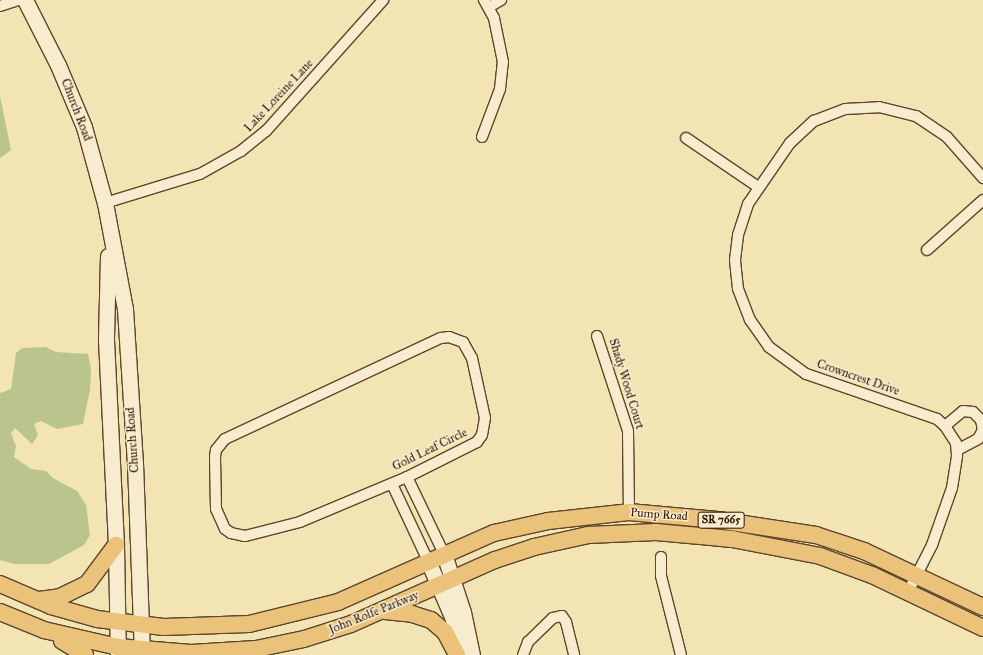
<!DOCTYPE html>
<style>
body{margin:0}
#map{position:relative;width:983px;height:655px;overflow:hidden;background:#f3e4b3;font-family:"IM FELL Great Primer",serif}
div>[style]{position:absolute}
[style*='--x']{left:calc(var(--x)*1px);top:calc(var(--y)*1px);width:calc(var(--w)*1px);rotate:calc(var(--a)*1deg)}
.green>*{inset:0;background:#bbc48c}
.roads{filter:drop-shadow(1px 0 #5d452d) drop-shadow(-1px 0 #5d452d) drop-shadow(0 1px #5d452d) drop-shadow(0 -1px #5d452d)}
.minor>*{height:10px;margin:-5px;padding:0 5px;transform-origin:5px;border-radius:5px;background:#f7edce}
.secondary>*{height:15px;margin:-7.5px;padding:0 7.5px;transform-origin:7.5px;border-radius:7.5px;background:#f7edce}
.primary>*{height:16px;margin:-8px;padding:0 8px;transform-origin:8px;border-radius:8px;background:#eac27a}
span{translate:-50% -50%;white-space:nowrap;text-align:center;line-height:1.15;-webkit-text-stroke:3px #f7edce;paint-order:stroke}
.shield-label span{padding:1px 3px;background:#f7edce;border:1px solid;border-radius:3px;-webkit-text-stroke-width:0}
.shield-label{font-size:11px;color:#2b1000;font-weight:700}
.street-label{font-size:12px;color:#2b1000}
</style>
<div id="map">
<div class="green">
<div style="clip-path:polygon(0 96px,11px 150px,0 158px)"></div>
<div style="clip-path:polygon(46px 347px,56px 352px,88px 354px,91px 369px,90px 390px,83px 424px,57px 429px,41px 421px,34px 424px,38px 435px,32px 444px,15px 428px,11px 433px,16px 446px,14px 457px,31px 469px,46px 471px,53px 478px,77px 491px,86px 505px,90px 535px,84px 545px,49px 564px,14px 564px,0 560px,0 393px,11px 389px,16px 353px,22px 348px)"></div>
</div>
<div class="roads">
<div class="minor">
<div style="--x:0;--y:6;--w:20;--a:-18"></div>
<div style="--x:489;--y:7;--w:14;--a:-30"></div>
<div style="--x:482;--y:137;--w:51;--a:-69.4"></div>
<div style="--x:500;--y:89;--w:27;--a:-84"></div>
<div style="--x:503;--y:62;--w:45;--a:-101.6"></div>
<div style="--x:494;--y:18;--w:21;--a:-119"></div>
<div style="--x:686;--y:138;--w:87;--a:34.2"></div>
<div style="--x:105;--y:203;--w:99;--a:-17"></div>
<div style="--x:200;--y:174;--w:47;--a:-29.3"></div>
<div style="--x:241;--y:151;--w:32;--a:-39"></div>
<div style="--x:266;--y:131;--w:176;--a:-48.2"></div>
<div style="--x:927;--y:250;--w:75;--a:-41.8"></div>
<div style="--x:597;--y:336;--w:100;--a:71.9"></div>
<div style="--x:628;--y:431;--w:81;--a:89.3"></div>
<div style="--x:449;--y:337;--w:15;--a:20"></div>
<div style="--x:463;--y:342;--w:18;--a:61"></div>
<div style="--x:472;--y:358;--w:61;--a:77.8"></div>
<div style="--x:485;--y:418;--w:17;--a:100"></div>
<div style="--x:482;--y:435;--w:9;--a:126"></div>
<div style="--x:477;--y:442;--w:78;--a:153.4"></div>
<div style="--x:407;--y:477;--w:116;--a:157.2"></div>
<div style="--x:300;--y:522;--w:57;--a:165.7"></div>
<div style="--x:245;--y:536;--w:14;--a:-168"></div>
<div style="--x:231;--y:533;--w:7;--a:-146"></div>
<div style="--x:225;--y:529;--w:22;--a:-114"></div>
<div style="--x:216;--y:509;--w:52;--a:-91.1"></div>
<div style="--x:215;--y:457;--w:7;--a:-82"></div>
<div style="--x:216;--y:450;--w:14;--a:-51"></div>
<div style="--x:225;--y:439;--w:238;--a:-25.1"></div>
<div style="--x:441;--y:338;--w:8;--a:-7"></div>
<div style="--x:945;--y:426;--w:23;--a:-40"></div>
<div style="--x:963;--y:411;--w:10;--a:6"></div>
<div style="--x:973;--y:412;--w:11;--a:45"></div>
<div style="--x:981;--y:420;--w:10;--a:79"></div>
<div style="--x:983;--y:430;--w:10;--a:119"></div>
<div style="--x:978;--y:439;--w:24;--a:152"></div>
<div style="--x:407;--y:477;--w:85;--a:64.3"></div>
<div style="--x:392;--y:484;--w:85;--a:64.9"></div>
<div style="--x:661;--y:557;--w:19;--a:90"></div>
<div style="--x:661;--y:576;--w:81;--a:75.8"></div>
<div style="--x:908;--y:592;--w:53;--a:-62.9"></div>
<div style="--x:932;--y:545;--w:60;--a:-70.7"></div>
<div style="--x:952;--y:488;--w:33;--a:-81"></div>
<div style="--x:957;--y:455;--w:12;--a:-95"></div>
<div style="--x:956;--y:443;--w:20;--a:-123"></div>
<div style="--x:945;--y:426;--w:11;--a:-139"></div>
<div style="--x:937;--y:419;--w:139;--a:-161"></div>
<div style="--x:806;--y:374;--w:46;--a:-143.9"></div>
<div style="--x:769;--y:347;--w:33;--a:-125"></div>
<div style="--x:750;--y:320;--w:33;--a:-111"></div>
<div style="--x:738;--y:289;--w:29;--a:-96"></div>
<div style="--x:735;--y:260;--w:25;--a:-83"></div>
<div style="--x:738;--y:235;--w:33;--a:-72"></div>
<div style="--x:748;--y:204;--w:74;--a:-55.5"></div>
<div style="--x:790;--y:143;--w:33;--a:-43"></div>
<div style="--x:814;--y:121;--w:33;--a:-21"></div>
<div style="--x:845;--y:109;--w:34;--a:-3"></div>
<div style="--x:879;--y:107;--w:38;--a:14"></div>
<div style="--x:916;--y:116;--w:37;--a:34"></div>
<div style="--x:947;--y:137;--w:55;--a:48.7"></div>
<div style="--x:523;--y:655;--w:14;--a:-69"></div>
<div style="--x:528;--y:642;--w:35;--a:-44"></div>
<div style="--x:553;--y:618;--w:9;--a:-13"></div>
<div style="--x:562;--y:616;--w:7;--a:56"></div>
<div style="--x:566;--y:622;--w:34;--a:76"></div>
</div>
<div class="secondary">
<div style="--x:25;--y:0;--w:73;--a:63.1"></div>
<div style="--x:58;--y:65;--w:67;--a:67.2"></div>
<div style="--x:84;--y:127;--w:79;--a:74.6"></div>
<div style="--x:105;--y:203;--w:108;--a:79.3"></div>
<div style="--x:125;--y:309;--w:154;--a:86.3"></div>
<div style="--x:135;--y:463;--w:192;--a:87.9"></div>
<div style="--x:108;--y:256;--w:84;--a:91.4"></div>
<div style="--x:106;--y:340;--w:205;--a:87.2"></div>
<div style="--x:116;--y:545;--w:110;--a:89"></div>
<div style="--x:444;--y:554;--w:61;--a:71.9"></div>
<div style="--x:463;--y:612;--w:44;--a:78.2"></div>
<div style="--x:428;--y:561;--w:63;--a:66.7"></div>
<div style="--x:453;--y:619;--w:24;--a:75"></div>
<div style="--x:459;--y:642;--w:13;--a:94"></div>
</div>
<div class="primary">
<div style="--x:0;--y:584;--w:56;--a:23.3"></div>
<div style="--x:51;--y:606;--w:48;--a:15.8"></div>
<div style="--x:97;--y:619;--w:67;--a:6.8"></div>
<div style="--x:164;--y:627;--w:85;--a:-2"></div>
<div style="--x:249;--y:624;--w:92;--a:-13.9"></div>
<div style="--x:338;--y:602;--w:171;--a:-23.9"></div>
<div style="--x:494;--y:533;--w:55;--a:-12.5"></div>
<div style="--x:548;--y:521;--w:81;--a:-6.3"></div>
<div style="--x:629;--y:512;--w:89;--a:5.1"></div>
<div style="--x:718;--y:520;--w:99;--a:8.7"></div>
<div style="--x:816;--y:535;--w:51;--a:18.4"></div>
<div style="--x:864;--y:551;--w:132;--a:25.2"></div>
<div style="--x:39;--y:600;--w:21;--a:-8"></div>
<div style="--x:60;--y:597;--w:30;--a:-26"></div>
<div style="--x:87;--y:584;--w:49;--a:-53.4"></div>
<div style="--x:385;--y:611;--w:27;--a:6"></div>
<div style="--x:412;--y:614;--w:20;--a:18"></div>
<div style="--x:431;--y:620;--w:18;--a:41"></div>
<div style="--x:445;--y:632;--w:26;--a:62"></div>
<div style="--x:0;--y:612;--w:48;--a:22.2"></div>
<div style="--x:44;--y:630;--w:76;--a:12.9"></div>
<div style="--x:118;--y:647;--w:73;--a:4.7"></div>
<div style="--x:191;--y:653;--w:65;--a:-3.5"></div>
<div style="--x:256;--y:649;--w:49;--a:-11.8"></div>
<div style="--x:304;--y:639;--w:49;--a:-17.7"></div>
<div style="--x:351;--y:624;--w:158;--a:-24"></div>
<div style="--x:495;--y:560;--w:41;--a:-18.4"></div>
<div style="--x:534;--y:547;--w:55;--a:-12.5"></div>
<div style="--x:588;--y:535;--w:68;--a:-2.5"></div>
<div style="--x:656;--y:532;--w:76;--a:5.3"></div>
<div style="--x:732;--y:539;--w:90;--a:10.9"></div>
<div style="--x:820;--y:556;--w:55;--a:20.1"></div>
<div style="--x:872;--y:575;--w:123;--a:25.5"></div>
<div style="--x:62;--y:641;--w:27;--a:31"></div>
</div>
</div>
<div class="shield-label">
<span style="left:721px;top:520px">SR 7665</span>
</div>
<div class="street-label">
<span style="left:279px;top:96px;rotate:-47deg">Lake Loreine Lane</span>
<span style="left:76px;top:110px;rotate:69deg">Church Road</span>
<span style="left:858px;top:378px;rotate:19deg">Crowncrest Drive</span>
<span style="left:626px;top:384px;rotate:73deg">Shady Wood Court</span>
<span style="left:133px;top:440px;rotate:-94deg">Church Road</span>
<span style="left:430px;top:450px;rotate:-26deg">Gold Leaf Circle</span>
<span style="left:659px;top:515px;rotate:4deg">Pump Road</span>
<span style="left:374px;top:613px;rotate:-22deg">John Rolfe Parkway</span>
</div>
</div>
